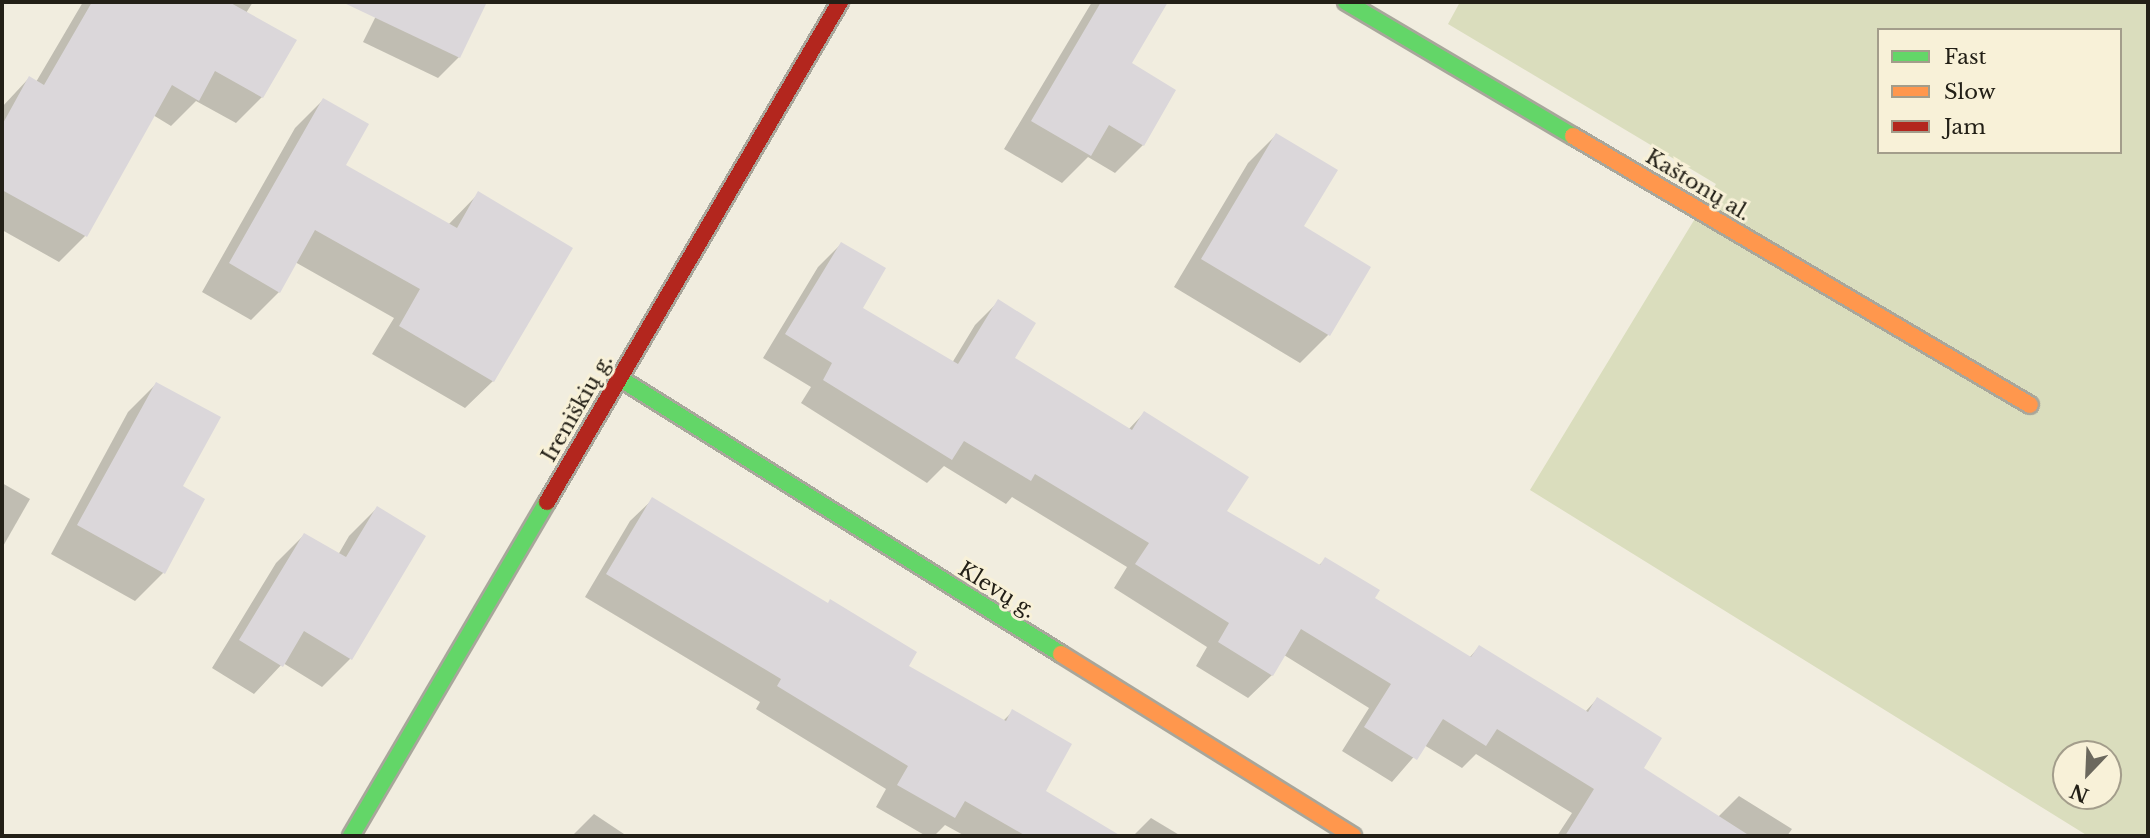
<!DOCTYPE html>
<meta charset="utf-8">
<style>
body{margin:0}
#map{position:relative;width:2150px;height:838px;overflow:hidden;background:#f1eddf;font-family:"Libre Baskerville",serif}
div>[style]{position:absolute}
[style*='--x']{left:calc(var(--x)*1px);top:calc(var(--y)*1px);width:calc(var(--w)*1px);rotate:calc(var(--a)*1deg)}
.green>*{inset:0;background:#daddbd}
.shadow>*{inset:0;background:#0003}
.building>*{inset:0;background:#dbd7da}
.roads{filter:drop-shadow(2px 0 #a8a69b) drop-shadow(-2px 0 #a8a69b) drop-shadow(0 2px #a8a69b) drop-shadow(0 -2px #a8a69b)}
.fast>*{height:16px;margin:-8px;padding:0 8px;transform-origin:8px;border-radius:8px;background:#63d668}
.slow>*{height:16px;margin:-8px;padding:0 8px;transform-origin:8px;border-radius:8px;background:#ff974d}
.jam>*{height:16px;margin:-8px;padding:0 8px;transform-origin:8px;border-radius:8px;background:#b3261e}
span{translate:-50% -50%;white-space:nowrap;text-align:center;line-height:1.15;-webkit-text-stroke:6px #f8f1d8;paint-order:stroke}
.street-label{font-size:21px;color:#232017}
.frame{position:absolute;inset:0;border:4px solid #232017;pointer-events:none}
.legend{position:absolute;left:1877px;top:28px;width:245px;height:126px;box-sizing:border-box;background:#f8f1d8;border:2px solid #a39d8b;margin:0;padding:9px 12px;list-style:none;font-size:21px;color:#232017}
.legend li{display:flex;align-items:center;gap:14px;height:35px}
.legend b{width:35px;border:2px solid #a39d8b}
.north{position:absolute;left:2052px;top:740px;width:70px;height:70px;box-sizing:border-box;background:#f8f1d8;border:2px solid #a39d8b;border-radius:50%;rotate:203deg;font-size:19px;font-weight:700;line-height:28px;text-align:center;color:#232017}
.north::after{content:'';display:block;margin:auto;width:24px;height:32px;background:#6b685d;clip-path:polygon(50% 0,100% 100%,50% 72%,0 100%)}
</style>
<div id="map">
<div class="green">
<div style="clip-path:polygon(evenodd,1460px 2px,2148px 2px,2148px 836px,2088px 836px,1530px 490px,1716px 184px,1448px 24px,1460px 2px,1879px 30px,2120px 30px,2120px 152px,1879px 152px,1879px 30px,1460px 2px,2066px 754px,2108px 754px,2108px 796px,2066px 796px,2066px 754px)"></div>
</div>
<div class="shadow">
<div style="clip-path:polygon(83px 2px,157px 2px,165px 6px,167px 2px,253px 2px,246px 13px,262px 97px,236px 123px,196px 101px,171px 126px,153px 115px,85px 236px,59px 262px,2px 230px,2px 107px,29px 78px,36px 82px)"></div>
<div style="clip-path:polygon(383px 2px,485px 2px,459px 57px,438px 78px,363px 42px)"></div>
<div style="clip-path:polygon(1092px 2px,1156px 2px,1163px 6px,1129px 64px,1143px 145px,1115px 173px,1088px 157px,1062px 183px,1004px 149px)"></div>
<div style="clip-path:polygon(323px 100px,343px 166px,448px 225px,478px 194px,493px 381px,465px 408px,372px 354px,394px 318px,295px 262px,279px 292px,251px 320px,202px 292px,295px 128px)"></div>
<div style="clip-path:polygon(1276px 135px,1301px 227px,1369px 268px,1328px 335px,1300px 363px,1174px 287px,1248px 163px)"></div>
<div style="clip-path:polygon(841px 244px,861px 309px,952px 363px,975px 325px,998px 302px,1012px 358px,1128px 430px,1144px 413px,1225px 511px,1318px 566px,1326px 559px,1373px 599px,1469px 658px,1479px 647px,1585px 712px,1597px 699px,1642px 768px,1718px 817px,1739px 796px,1792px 829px,1787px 836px,1557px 836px,1572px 813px,1476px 754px,1462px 768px,1424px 745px,1392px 782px,1342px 751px,1369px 708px,1284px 655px,1272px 675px,1248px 698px,1196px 666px,1207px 647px,1114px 588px,1127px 567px,1012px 497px,1006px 504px,944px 466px,927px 483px,801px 403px,811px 387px,763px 358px,818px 267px)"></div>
<div style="clip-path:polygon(156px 384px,180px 487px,163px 573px,135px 601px,51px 554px,128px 412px)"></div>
<div style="clip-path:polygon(2px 483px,30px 499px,2px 548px)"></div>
<div style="clip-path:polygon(653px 499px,906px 667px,1003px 721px,1012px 712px,1044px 792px,1118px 836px,965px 836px,945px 825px,934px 836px,926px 836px,876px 807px,886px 789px,756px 709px,760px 702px,585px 597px,630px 521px)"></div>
<div style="clip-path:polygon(377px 508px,350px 659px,322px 687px,283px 663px,254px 694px,212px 668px,276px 563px,304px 535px,338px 555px,349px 536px)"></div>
<div style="clip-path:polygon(594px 814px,627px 836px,572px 836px)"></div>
<div style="clip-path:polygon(1151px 818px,1181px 836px,1133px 836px)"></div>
</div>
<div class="building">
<div style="clip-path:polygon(92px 2px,229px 2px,297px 40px,263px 98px,215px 71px,199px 101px,172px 85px,87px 237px,2px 190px,2px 125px,29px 76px,44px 85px)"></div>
<div style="clip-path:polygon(342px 2px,487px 2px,460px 58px)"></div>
<div style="clip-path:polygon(1101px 2px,1168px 2px,1132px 63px,1176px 90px,1144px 146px,1109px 125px,1091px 156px,1031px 121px)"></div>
<div style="clip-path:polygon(323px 98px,369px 124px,346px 165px,457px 228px,478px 191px,573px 248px,494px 382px,399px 326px,420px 289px,315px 230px,280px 293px,229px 263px)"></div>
<div style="clip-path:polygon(1276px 133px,1338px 170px,1304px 226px,1371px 267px,1330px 336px,1201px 259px)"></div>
<div style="clip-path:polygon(841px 242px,886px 268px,863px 308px,958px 364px,998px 299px,1036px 323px,1015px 358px,1132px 430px,1144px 411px,1249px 477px,1227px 511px,1320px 565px,1325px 557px,1380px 590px,1375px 598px,1471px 657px,1479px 645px,1588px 712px,1597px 697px,1662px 738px,1644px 768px,1750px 836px,1565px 836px,1594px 789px,1497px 729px,1486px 746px,1443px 719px,1417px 760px,1364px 727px,1391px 684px,1301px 629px,1273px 676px,1218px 642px,1229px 623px,1135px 564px,1149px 543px,1035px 474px,1031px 481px,964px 441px,952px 460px,823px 380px,832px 363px,785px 334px)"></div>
<div style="clip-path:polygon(156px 382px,221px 417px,183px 486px,205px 499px,165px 574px,77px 525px)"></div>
<div style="clip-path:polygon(652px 497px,828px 603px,830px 599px,917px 652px,909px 666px,1006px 721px,1012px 709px,1072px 744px,1046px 791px,1121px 836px,1026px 836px,965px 801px,955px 818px,897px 785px,908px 766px,777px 686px,781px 679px,606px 574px)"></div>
<div style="clip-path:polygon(377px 506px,426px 536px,352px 660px,304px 631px,283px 667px,239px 640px,304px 533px,346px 557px)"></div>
</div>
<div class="roads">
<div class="fast">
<div style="--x:1346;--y:2;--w:264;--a:30.6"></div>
<div style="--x:619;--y:378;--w:521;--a:31.98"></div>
<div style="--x:351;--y:836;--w:387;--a:-59.6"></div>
</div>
<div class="slow">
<div style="--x:1573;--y:136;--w:530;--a:30.48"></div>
<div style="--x:1061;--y:654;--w:344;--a:31.9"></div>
</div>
<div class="jam">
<div style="--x:547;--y:502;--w:580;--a:-59.63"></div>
</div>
</div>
<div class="street-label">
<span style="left:1698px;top:185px;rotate:31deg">Kaštonų al.</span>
<span style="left:577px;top:408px;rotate:-60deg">Ireniškių g.</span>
<span style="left:997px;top:590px;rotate:32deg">Klevų g.</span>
</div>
<div class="frame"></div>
<ul class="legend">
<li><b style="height:9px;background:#63d668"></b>Fast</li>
<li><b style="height:9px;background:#ff974d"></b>Slow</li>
<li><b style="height:9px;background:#b3261e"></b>Jam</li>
</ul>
<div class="north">N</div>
</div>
